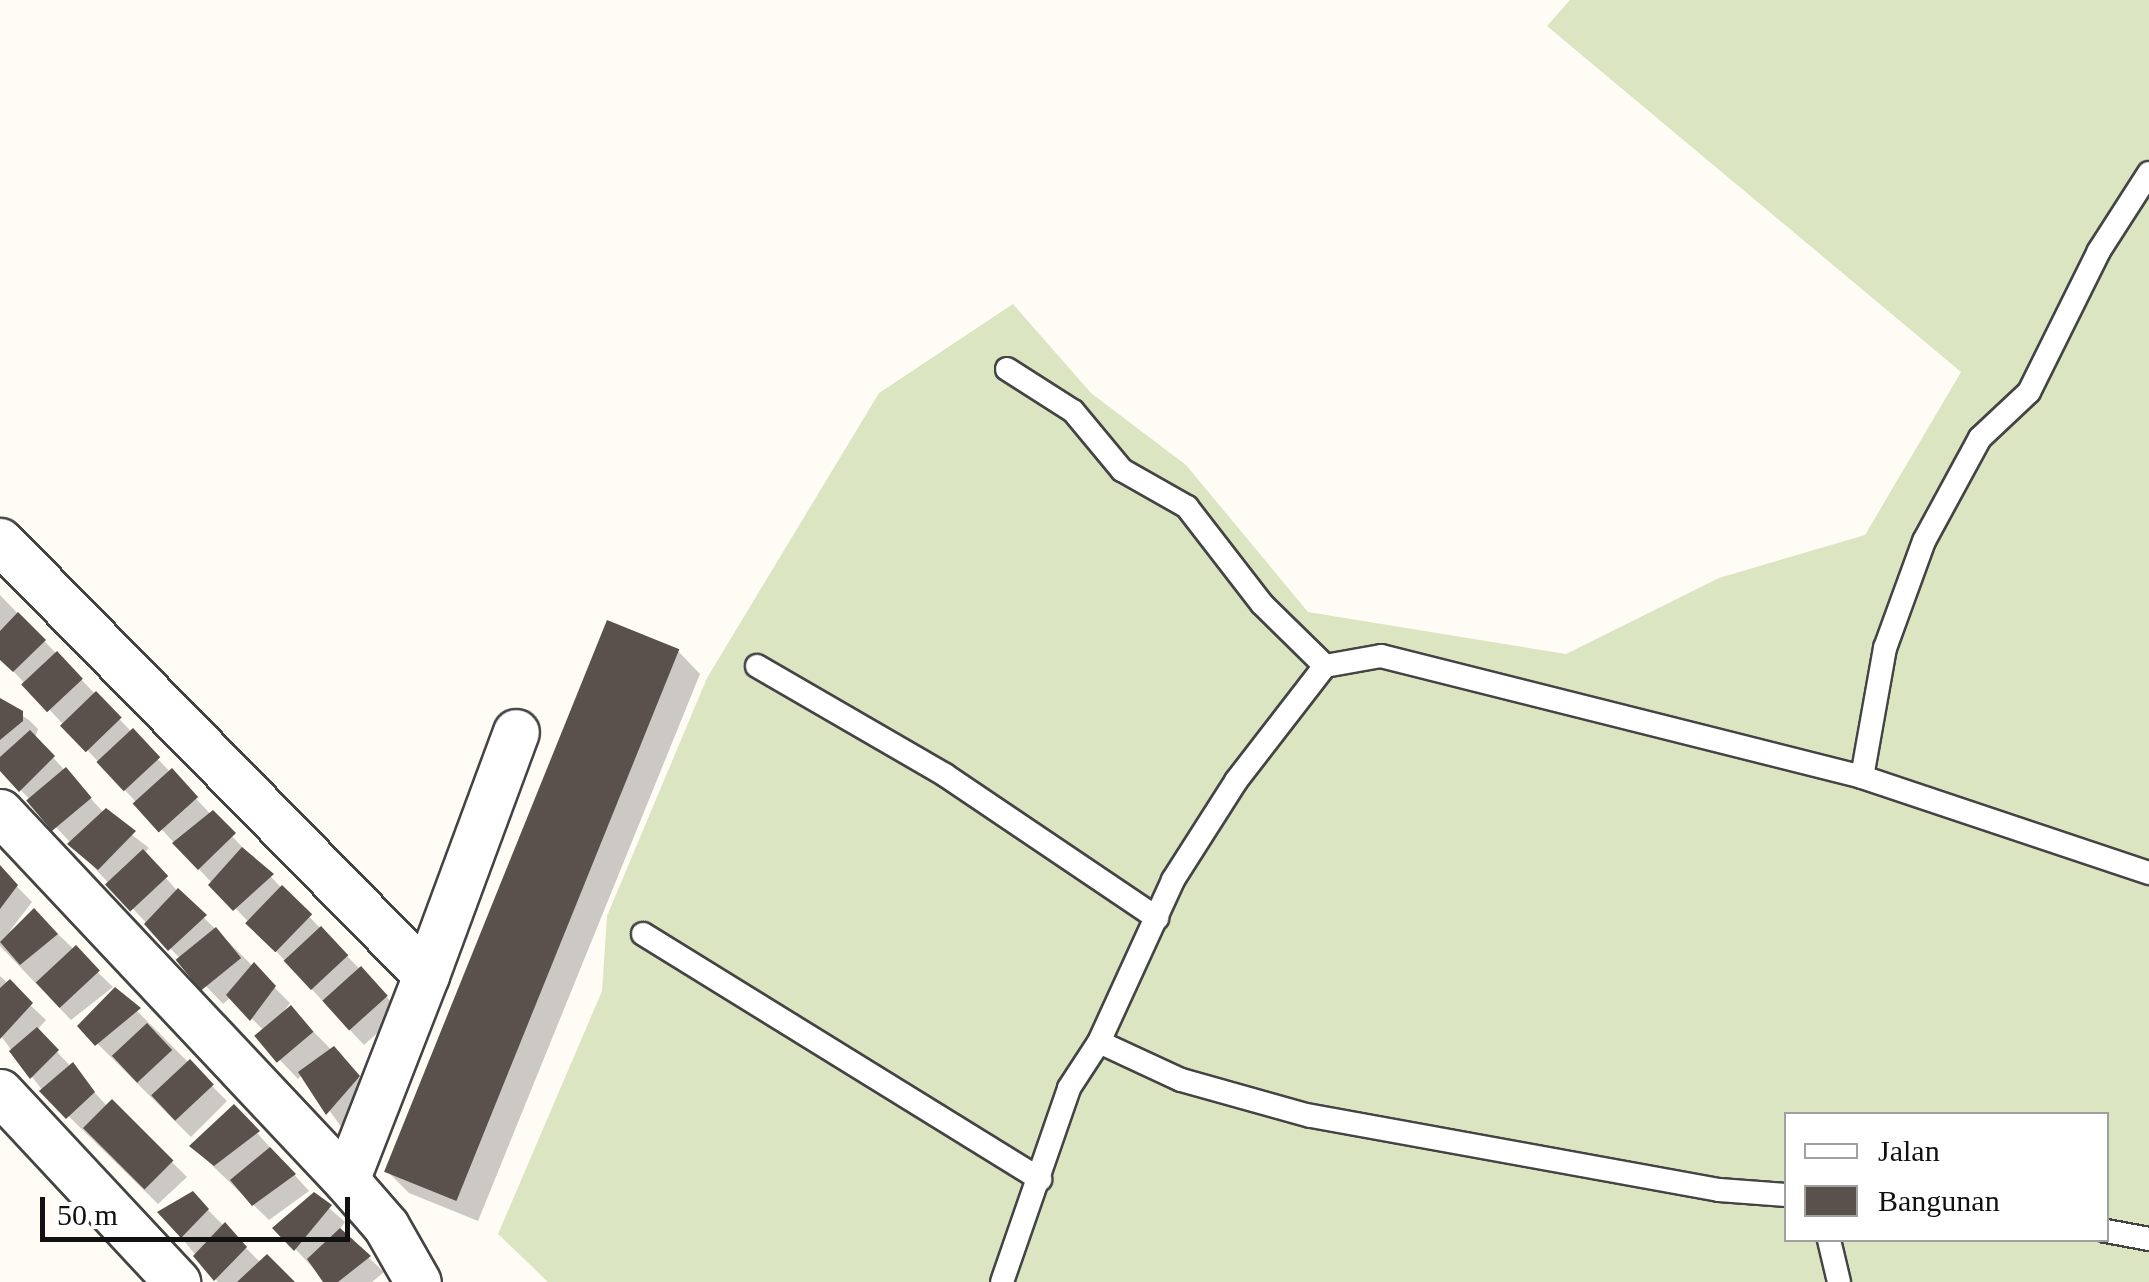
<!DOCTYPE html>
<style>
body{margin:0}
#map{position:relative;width:2149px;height:1282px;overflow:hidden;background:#fffcf5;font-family:Georgia,serif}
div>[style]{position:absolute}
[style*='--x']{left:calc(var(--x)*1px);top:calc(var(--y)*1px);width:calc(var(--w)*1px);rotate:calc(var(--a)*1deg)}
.cemetery>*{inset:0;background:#dce5c2}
.shadow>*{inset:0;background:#0003;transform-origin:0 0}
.building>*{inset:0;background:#5b514c;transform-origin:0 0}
.roads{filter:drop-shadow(2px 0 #444) drop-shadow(-2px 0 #444) drop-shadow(0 2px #444) drop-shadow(0 -2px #444)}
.lane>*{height:22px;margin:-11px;padding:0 11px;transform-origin:11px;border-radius:11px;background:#fff}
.street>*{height:45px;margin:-22.5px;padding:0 22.5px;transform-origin:22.5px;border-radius:22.5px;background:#fff}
span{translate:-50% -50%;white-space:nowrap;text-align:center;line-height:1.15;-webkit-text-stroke:10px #fff;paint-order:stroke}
.legend{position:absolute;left:1784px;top:1112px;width:325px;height:130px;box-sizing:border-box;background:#fff;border:2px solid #a0a0a0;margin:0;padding:12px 18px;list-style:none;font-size:30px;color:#111}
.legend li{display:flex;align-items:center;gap:20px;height:50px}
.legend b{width:50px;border:2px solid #a0a0a0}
.scale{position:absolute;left:40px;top:1197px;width:310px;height:45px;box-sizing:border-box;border:5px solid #111;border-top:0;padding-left:12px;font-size:30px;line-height:35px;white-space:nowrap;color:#111;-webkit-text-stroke:8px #fff;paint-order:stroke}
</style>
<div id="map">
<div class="cemetery">
<div style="clip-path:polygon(evenodd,1570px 0,2149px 0,2149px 1282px,548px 1282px,498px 1234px,602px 991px,607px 916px,707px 678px,879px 393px,1013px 304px,1091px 393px,1186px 465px,1308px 612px,1566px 654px,1719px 578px,1865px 535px,1961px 372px,1547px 26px,1570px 0,1786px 1114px,2106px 1114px,2106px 1240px,1786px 1240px,1786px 1114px)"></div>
</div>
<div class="shadow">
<div style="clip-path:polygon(0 595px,401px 1012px,364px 1045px,0 657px)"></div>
<div style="clip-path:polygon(678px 651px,700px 674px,478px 1221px,409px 1193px,386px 1170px)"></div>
<div style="clip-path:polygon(0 701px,29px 720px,38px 729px,35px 738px,104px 813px,149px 848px,144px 853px,180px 894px,290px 1003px,282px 1014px,306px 1024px,373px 1092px,342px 1128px,303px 1074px,298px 1079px,261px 1040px,267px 1034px,231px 997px,223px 1004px,0 768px)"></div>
<div style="clip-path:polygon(0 869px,32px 902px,9px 932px,34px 911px,113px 987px,71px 1020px,0 946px)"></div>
<div style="clip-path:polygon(0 976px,46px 1020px,37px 1030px,108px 1107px,112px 1103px,187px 1177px,158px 1204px,43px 1091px,0 1035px)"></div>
<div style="left:116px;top:990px;width:157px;height:51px;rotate:45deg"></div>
<div style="clip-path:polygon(234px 1107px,309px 1191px,269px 1220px,192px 1146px)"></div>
<div style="clip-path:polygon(192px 1194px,261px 1263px,292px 1282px,218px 1282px,161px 1213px)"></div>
<div style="clip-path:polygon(314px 1195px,345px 1222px,339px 1230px,384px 1272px,372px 1282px,326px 1282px,276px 1228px)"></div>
</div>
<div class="building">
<div style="clip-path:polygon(18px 612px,46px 640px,13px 672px,0 660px,0 631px)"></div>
<div style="left:607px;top:620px;width:78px;height:595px;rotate:22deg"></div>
<div style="left:57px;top:651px;width:38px;height:49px;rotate:47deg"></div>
<div style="left:96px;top:691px;width:37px;height:50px;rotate:46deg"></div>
<div style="clip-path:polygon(0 698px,23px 711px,23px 721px,0 740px)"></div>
<div style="left:133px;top:728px;width:40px;height:50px;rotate:47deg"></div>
<div style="clip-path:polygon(30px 730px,55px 756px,19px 792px,0 771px,0 757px)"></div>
<div style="left:66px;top:767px;width:40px;height:52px;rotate:50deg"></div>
<div style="left:172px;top:768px;width:39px;height:53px;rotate:48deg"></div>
<div style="clip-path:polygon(106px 808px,136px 831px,98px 870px,67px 844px)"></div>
<div style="clip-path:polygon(213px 810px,236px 833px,198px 870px,172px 843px)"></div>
<div style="clip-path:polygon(242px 847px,274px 874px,233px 911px,208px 885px)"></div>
<div style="left:143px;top:849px;width:37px;height:52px;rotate:47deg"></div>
<div style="clip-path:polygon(0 865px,18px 885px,0 909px)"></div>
<div style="left:282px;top:885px;width:42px;height:53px;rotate:44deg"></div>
<div style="clip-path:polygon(178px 888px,207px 915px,168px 951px,144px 924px)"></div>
<div style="clip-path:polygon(34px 908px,58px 934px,20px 965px,0 942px)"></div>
<div style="left:321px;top:926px;width:40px;height:51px;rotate:47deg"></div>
<div style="left:216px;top:927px;width:40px;height:52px;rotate:51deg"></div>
<div style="left:76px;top:945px;width:35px;height:55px;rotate:47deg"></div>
<div style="clip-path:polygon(254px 962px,276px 986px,250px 1021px,226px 995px)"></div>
<div style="left:361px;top:966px;width:40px;height:52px;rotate:48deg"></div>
<div style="clip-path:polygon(10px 979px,33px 1003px,0 1039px,0 988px)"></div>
<div style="clip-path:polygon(115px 987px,141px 1008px,95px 1046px,77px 1026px)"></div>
<div style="left:291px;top:1005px;width:35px;height:48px;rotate:50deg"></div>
<div style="left:147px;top:1023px;width:37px;height:48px;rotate:47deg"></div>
<div style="clip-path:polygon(37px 1027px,59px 1050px,30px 1079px,9px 1051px)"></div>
<div style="clip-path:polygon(334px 1046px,360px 1076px,326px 1115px,298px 1072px)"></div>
<div style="left:190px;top:1059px;width:35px;height:53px;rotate:47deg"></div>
<div style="clip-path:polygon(73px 1062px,95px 1092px,66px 1119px,39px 1091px)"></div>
<div style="left:112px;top:1099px;width:87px;height:41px;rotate:45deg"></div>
<div style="clip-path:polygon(234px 1104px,260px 1131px,214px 1166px,189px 1146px)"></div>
<div style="clip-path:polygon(270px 1147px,296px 1174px,252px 1206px,230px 1180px)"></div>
<div style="clip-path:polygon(193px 1191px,209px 1209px,181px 1238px,157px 1212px)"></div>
<div style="clip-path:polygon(314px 1192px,332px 1205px,294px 1251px,272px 1228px)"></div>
<div style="clip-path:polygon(225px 1222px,247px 1247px,214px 1281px,193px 1256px)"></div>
<div style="clip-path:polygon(340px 1228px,371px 1256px,338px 1282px,323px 1282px,307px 1259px)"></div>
<div style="clip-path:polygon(267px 1254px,295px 1282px,237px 1282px)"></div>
</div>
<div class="roads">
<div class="lane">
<div style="--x:2149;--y:173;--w:93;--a:122.7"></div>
<div style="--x:2099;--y:251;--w:157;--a:116.4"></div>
<div style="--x:2029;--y:392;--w:67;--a:136.8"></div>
<div style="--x:1980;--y:438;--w:117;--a:118.5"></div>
<div style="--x:1924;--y:541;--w:114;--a:110"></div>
<div style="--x:1885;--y:648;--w:131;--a:100.1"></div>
<div style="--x:1862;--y:777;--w:303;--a:18.5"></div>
<div style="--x:1007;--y:369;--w:78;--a:32.5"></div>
<div style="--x:1073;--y:411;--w:77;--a:50.3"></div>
<div style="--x:1122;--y:470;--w:75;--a:29.6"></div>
<div style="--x:1187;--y:507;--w:123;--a:52.3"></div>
<div style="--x:1262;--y:604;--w:88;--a:44.5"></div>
<div style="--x:757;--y:666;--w:217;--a:30.1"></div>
<div style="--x:945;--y:775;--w:256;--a:34"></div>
<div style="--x:643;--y:934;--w:467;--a:31.7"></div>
<div style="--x:1786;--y:1195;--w:67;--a:-175.7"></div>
<div style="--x:1719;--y:1190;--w:416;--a:-169.7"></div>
<div style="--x:1310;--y:1116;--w:134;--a:-164.4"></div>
<div style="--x:1181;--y:1080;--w:90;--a:-155.1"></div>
<div style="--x:1099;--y:1042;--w:178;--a:-65.4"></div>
<div style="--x:1173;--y:880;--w:117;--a:-57.5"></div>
<div style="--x:1236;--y:781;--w:145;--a:-52.3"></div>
<div style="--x:1325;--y:666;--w:57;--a:-10.1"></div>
<div style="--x:1381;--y:656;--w:496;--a:14.1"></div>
<div style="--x:2106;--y:1231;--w:44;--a:10.5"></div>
<div style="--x:1829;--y:1240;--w:43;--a:76.6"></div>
<div style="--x:1002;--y:1282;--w:205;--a:-70.9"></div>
<div style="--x:1069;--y:1088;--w:55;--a:-56.9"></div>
</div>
<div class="street">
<div style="--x:0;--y:541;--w:608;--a:45.53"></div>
<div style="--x:426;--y:975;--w:220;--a:111.3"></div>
<div style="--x:346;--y:1180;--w:505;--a:-133.24"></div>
<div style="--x:426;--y:975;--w:259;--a:-69.7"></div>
<div style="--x:0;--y:1092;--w:260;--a:47"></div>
<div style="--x:346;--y:1180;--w:61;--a:49"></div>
<div style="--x:386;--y:1226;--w:64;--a:60.3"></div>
</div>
</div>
<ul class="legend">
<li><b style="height:12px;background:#fff"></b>Jalan</li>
<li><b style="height:28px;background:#5b514c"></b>Bangunan</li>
</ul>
<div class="scale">50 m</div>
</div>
